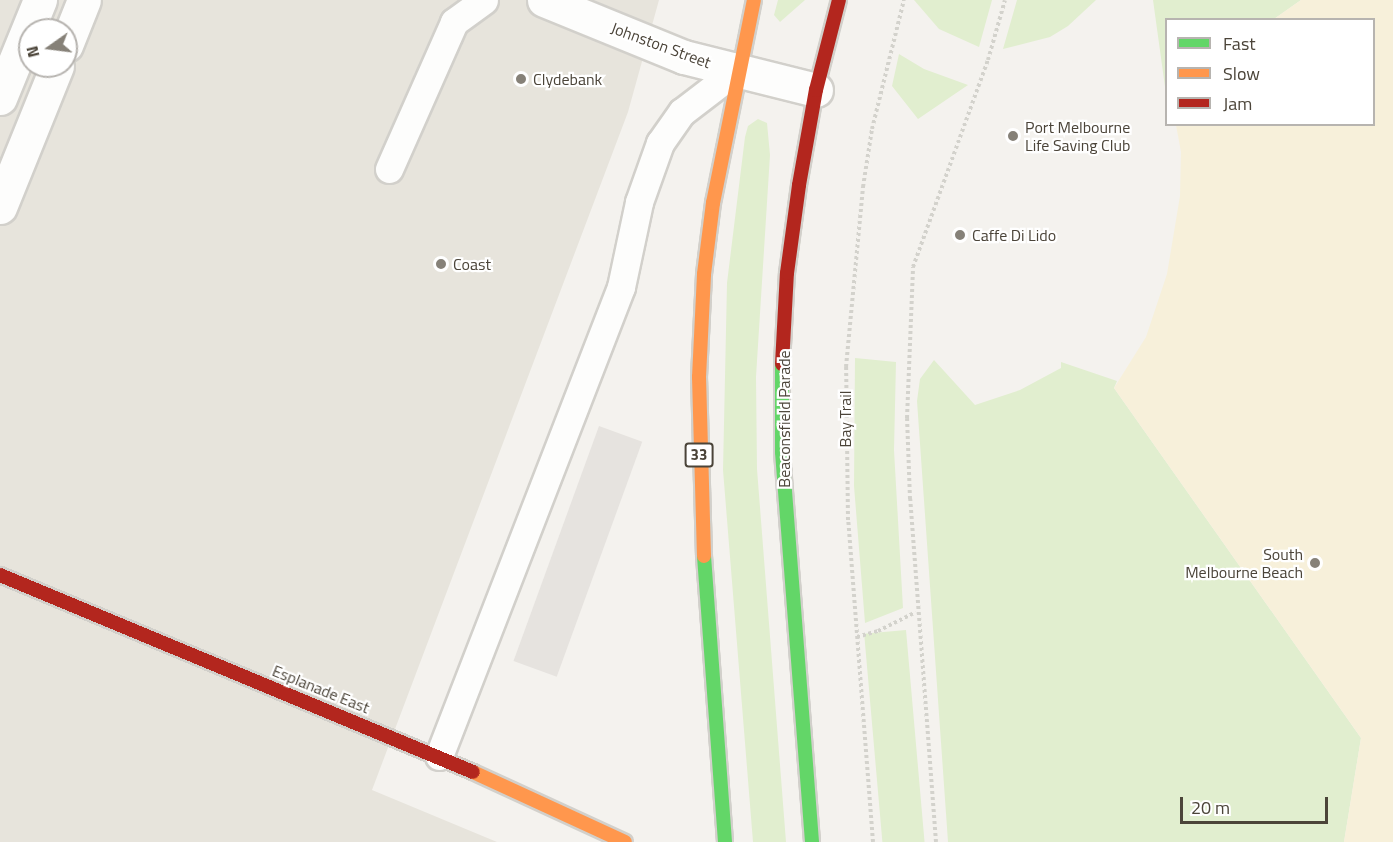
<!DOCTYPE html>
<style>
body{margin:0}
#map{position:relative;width:1393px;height:842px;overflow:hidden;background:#f4f2ee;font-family:"Titillium Web",sans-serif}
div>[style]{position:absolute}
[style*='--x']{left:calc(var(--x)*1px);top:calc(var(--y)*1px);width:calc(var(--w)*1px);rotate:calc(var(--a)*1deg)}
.residential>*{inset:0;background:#e7e4dc}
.green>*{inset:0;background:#e1eecf;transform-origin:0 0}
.sand>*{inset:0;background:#f7f0da}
.parking>*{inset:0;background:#e6e3df;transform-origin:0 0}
.path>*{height:4px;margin-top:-2px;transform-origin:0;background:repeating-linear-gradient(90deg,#d3d2cc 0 3px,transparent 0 6px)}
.roads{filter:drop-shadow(2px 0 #d2d0cb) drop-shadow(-2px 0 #d2d0cb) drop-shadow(0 2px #d2d0cb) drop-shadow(0 -2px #d2d0cb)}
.lane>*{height:27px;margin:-13.5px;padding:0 13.5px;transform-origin:13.5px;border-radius:13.5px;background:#fdfdfc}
.street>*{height:33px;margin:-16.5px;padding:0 16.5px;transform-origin:16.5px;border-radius:16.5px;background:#fdfdfc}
.fast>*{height:14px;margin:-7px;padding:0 7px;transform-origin:7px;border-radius:7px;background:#63d668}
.slow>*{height:14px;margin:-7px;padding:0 7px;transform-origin:7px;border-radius:7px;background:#ff974d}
.jam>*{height:14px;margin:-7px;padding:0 7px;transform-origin:7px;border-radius:7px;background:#b3261e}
.dots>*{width:16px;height:16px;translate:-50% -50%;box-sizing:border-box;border:3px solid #fff;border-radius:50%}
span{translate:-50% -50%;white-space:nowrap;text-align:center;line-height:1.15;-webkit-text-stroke:4.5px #fff;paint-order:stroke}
.shield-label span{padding:2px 4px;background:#fff;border:2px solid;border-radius:4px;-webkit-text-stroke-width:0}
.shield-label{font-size:15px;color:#4b4439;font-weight:700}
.street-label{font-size:16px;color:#4b4439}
.poi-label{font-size:16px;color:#4b4439}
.left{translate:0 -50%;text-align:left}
.right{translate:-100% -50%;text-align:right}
.legend{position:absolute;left:1165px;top:18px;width:210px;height:108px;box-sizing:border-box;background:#fff;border:2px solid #b7b4b0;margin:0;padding:8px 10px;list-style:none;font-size:18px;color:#4b4439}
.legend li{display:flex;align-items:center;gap:12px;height:30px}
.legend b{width:30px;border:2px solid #b7b4b0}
.north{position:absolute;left:18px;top:18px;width:60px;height:60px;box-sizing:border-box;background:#fff;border:2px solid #b7b4b0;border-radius:50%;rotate:256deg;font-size:16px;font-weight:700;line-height:24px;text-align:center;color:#4b4439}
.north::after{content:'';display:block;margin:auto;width:21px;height:27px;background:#868178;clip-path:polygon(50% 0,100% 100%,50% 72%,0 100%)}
.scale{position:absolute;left:1180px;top:797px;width:148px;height:27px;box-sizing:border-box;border:3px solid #4b4439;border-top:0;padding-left:8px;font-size:18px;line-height:21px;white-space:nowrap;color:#4b4439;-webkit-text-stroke:4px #fff;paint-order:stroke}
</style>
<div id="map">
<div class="residential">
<div style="clip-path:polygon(evenodd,0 0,659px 0,628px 112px,372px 790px,497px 842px,0 842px,0 0,30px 30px,66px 30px,66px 66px,30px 66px,30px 30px)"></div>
</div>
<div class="green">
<div style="clip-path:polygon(778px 0,805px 0,780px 22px,774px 15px)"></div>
<div style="clip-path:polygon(914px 0,992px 0,979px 47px,939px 29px)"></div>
<div style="clip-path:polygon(1017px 0,1096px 0,1068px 26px,1050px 37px,1003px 49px)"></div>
<div style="clip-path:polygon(1153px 0,1301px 0,1274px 19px,1166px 20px,1166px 94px)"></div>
<div style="clip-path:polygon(899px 54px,924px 69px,968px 85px,918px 119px,892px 86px)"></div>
<div style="clip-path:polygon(758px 119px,767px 123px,770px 155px,756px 377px,757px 469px,786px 842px,753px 842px,723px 470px,727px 283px,745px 137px,748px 126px)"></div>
<div style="clip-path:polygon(855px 358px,896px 362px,894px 450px,903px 608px,865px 623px,854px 486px)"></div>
<div style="clip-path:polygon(934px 360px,975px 405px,1020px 390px,1061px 368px,1061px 362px,1117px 381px,1114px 388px,1361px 738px,1344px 842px,948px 842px,917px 401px,920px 379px)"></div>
<div style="left:906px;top:630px;width:213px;height:42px;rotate:85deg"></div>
</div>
<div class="sand">
<div style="clip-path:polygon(1301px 0,1393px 0,1393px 842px,1344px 842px,1361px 738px,1114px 388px,1146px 337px,1167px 274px,1180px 196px,1181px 152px,1176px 125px,1374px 124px,1374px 20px,1274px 19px)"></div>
</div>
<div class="parking">
<div style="left:599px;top:426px;width:46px;height:250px;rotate:20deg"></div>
</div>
<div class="path">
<div style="--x:857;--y:637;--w:22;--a:-16"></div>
<div style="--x:878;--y:631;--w:42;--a:-26.6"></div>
<div style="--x:873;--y:842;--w:323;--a:-94.4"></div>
<div style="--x:848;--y:520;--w:153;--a:-90.7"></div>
<div style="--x:846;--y:367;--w:181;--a:-84.6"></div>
<div style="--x:863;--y:187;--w:59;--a:-81.2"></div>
<div style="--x:872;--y:129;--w:133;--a:-76.1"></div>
<div style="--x:936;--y:842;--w:344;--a:-94.3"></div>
<div style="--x:910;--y:499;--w:81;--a:-92.1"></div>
<div style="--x:907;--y:418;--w:151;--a:-87.7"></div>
<div style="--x:913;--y:267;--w:220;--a:-70.1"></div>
<div style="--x:988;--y:60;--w:62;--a:-74.2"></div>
</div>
<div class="roads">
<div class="lane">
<div style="--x:389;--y:169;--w:161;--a:-66.1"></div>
<div style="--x:454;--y:22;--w:37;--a:-36"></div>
<div style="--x:439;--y:756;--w:503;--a:-68.79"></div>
<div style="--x:621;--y:287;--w:87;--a:-78"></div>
<div style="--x:639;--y:202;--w:63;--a:-70.4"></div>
<div style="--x:660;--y:143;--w:38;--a:-55"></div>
<div style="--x:682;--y:112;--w:69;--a:-37.4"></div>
</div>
<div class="street">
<div style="--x:544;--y:0;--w:151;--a:22.2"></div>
<div style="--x:684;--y:57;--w:136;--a:14"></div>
<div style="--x:66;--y:45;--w:48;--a:-68.2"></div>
<div style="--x:0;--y:98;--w:106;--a:-67.8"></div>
<div style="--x:0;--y:207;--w:152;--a:-68"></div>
</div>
<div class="fast">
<div style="--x:782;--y:364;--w:88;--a:90"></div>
<div style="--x:782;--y:452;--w:391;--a:85.6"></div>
<div style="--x:704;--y:556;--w:287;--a:85.8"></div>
</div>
<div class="slow">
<div style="--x:704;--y:556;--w:179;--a:-91.6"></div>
<div style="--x:699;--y:377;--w:103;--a:-87.2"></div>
<div style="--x:704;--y:274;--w:72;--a:-82.8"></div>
<div style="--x:713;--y:203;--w:207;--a:-78.6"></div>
<div style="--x:473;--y:772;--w:167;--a:24.7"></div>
</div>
<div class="jam">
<div style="--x:782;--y:364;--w:91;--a:-86.9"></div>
<div style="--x:787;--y:273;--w:89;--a:-82.2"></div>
<div style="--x:799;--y:185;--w:97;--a:-79.9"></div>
<div style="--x:816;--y:90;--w:93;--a:-75.7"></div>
<div style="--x:0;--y:575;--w:512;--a:22.61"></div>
</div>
</div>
<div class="dots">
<div style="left:521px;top:79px;background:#868178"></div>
<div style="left:1013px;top:136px;background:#868178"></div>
<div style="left:960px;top:235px;background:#868178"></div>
<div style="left:441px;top:264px;background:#868178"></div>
<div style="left:1315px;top:563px;background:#868178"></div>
</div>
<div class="shield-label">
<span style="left:699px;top:455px">33</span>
</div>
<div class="street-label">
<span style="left:661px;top:45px;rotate:20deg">Johnston Street</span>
<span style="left:784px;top:419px;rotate:-90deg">Beaconsfield Parade</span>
<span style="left:845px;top:419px;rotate:-90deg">Bay Trail</span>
<span style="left:321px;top:689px;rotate:22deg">Esplanade East</span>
</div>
<div class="poi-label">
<span class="left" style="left:533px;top:79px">Clydebank</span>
<span class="left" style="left:1025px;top:136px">Port Melbourne<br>Life Saving Club</span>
<span class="left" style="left:972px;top:235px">Caffe Di Lido</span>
<span class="left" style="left:453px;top:264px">Coast</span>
<span class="right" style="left:1303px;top:563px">South<br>Melbourne Beach</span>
</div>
<ul class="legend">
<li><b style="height:8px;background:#63d668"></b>Fast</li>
<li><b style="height:8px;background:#ff974d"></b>Slow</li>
<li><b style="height:8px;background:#b3261e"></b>Jam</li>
</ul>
<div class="north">N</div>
<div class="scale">20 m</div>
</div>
